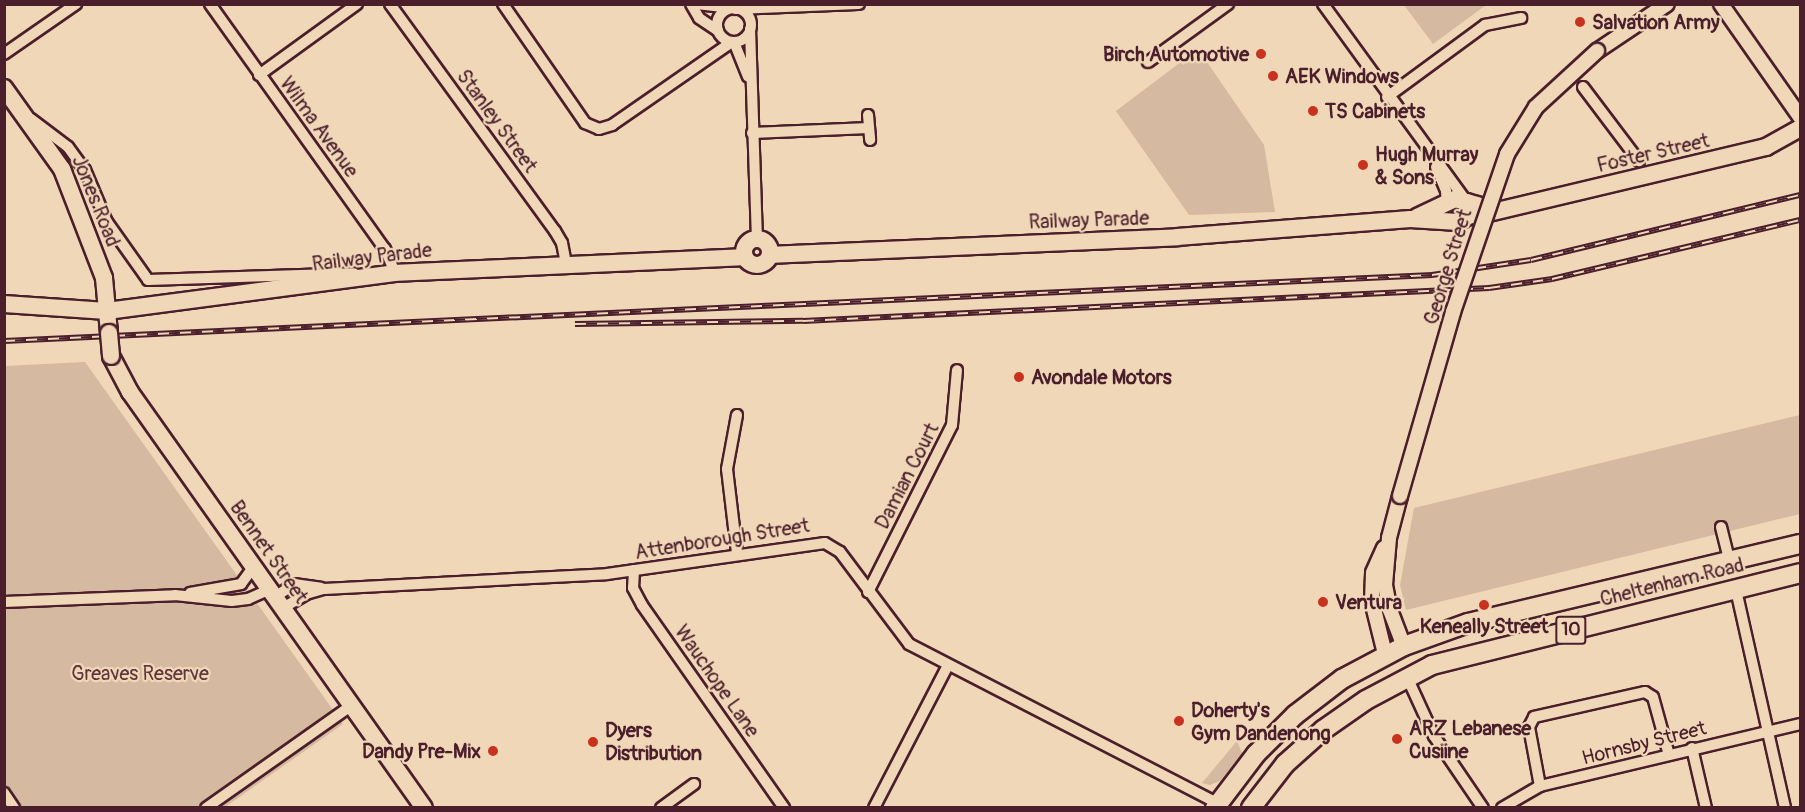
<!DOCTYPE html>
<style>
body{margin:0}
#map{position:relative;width:1805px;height:812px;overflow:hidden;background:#f0d7b8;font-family:Pangolin,sans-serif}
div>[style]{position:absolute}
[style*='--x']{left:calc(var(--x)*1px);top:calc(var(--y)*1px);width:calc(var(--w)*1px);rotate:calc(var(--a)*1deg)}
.green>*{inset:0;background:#d5b9a0}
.roads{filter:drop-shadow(2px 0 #4a1f2b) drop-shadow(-2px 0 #4a1f2b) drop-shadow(0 2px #4a1f2b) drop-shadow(0 -2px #4a1f2b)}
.minor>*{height:10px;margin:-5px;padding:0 5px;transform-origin:5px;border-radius:5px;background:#f0d7b8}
.minor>.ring{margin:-5px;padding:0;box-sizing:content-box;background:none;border:10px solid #f0d7b8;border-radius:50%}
.tertiary>*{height:14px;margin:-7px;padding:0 7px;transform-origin:7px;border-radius:7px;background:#f0d7b8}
.secondary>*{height:16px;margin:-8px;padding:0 8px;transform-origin:8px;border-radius:8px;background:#f0d7b8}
.secondary>.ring{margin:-8px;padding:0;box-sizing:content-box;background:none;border:16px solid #f0d7b8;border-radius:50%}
.primary>*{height:18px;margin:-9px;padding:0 9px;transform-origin:9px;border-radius:9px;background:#f0d7b8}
.rail>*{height:6px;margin-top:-3px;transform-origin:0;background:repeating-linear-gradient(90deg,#f0d7b8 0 11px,#4a1f2b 0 22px);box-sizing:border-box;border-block:2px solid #4a1f2b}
.bridges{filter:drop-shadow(2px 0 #4a1f2b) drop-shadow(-2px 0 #4a1f2b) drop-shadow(0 2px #4a1f2b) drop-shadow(0 -2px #4a1f2b)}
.tertiary-bridge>*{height:14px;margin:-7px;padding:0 7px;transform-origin:7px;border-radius:7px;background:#f0d7b8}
.secondary-bridge>*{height:16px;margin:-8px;padding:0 8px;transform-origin:8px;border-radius:8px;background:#f0d7b8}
.dots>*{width:16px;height:16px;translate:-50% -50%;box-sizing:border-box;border:3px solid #f0d7b8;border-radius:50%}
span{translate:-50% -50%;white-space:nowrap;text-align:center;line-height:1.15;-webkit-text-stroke:4.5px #f0d7b8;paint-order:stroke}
.shield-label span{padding:2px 4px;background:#f0d7b8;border:2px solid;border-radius:4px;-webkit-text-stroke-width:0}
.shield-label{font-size:18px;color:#4a1f2b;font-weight:700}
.poi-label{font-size:20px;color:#4a1f2b;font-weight:700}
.left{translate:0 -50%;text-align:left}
.right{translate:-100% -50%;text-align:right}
.street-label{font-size:20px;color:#4a1f2b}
.park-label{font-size:20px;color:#5f363d}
.frame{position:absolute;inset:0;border:6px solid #4a1f2b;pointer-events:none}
</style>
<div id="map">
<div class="green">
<div style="clip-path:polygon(1404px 5px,1486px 5px,1433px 44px)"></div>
<div style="clip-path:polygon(1198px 49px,1264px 145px,1275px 212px,1189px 215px,1116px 111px)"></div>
<div style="clip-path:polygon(85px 362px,343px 724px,225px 807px,5px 807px,5px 366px)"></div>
<div style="clip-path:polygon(1800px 415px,1800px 514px,1406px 610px,1400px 585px,1414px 508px)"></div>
<div style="clip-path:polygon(1237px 741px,1242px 753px,1220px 781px,1210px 785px,1202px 783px)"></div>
</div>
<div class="roads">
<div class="minor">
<div style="--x:210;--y:4;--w:301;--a:54.5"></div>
<div style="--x:385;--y:249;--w:26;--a:67"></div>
<div style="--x:390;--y:4;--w:281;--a:54"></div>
<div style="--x:555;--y:231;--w:14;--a:60"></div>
<div style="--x:562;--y:243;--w:20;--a:79"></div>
<div style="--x:503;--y:4;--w:145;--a:55.4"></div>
<div style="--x:585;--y:123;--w:15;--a:23"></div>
<div style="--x:599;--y:129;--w:14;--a:-17"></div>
<div style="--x:612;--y:125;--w:146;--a:-34.7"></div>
<div style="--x:691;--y:4;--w:16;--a:60"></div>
<div style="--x:699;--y:18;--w:23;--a:34"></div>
<div style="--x:697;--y:4;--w:32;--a:7"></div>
<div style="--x:1323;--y:4;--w:243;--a:54"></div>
<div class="ring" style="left:717px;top:8px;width:24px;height:24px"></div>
<div style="--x:735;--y:9;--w:124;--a:-2.3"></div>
<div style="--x:750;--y:29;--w:210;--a:88.1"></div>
<div style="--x:734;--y:42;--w:37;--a:68"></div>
<div style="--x:4;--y:54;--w:88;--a:-34.8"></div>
<div style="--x:1148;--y:62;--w:99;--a:-35.9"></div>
<div style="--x:259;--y:75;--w:121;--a:-35.9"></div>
<div style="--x:1583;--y:87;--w:93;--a:52.9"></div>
<div style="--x:1387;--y:97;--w:122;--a:-36.3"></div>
<div style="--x:1485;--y:25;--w:37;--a:-11"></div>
<div style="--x:868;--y:115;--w:25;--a:85"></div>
<div style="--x:31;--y:119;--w:46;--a:37.1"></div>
<div style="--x:68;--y:147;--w:29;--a:54"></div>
<div style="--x:85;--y:170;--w:56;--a:67.1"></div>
<div style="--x:107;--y:222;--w:71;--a:54.7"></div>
<div style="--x:148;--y:280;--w:206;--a:-1.9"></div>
<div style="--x:752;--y:133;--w:117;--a:-2.4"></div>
<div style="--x:1436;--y:167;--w:26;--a:67"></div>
<div style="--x:1446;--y:191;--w:14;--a:86"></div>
<div style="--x:737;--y:415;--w:55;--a:100.5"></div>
<div style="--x:727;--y:469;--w:85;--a:83.2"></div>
<div style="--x:1721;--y:527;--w:37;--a:76"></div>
<div style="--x:634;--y:570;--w:18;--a:93"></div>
<div style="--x:633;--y:588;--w:19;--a:62"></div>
<div style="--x:642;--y:605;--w:248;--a:55"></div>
<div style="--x:1736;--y:590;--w:223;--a:77.3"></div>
<div style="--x:868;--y:592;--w:187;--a:-63.3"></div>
<div style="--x:952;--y:425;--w:55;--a:-84.8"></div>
<div style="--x:190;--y:593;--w:52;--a:-10"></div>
<div style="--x:241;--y:584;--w:22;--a:-54"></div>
<div style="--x:275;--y:597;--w:23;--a:-34"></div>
<div style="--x:294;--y:584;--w:27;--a:8"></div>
<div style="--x:4;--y:602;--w:171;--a:-2.3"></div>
<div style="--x:175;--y:595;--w:57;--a:6"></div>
<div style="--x:232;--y:601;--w:16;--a:-7"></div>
<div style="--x:248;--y:599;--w:24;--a:-24"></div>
<div style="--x:283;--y:608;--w:27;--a:-31"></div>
<div style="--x:306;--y:594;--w:19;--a:-16"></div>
<div style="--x:324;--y:589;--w:283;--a:-3"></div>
<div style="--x:607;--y:574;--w:220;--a:-8.1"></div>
<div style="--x:825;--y:543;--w:17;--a:31"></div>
<div style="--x:840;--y:552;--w:115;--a:53.1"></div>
<div style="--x:909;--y:644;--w:347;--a:27.3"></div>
<div style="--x:1407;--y:677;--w:65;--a:65.4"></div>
<div style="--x:1434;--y:736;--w:87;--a:55.8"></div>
<div style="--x:1692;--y:748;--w:62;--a:76.9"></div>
<div style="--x:1540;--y:786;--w:60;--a:-100.6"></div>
<div style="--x:1529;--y:727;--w:11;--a:-63"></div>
<div style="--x:1534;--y:717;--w:114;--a:-12.7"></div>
<div style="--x:1645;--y:692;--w:9;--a:32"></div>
<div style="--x:1653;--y:697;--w:60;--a:74.6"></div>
<div style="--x:4;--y:793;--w:18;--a:56"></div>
<div style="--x:206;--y:808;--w:179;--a:-35.2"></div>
<div style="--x:661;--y:808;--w:41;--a:-36"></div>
<div style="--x:874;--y:808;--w:161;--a:-62.6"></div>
<div style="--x:1502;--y:808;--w:44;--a:-30.1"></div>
<div style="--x:1540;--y:786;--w:267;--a:-13.4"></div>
</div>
<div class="tertiary">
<div style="--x:1721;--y:4;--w:138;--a:55"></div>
<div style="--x:1597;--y:51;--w:84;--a:-33.9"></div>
<div style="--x:1400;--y:496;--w:43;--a:104.7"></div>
<div style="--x:1389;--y:538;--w:47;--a:94.9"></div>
<div style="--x:1385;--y:585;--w:25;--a:79"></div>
<div style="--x:1390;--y:610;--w:39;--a:69"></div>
<div style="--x:1384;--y:548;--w:27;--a:114"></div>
<div style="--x:1373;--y:573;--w:28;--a:92"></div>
<div style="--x:1372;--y:601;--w:55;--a:76.2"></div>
</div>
<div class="secondary">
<div style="--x:4;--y:88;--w:100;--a:54.4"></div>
<div style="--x:62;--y:169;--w:117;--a:68.9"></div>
<div style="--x:104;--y:278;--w:55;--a:84.8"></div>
<div style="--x:1476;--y:216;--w:298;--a:-13.4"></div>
<div style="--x:1766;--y:147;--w:39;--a:-29"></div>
<div style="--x:1417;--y:217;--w:42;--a:-25.3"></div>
<div style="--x:1455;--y:199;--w:24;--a:15"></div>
<div class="ring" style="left:744px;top:239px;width:10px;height:10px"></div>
<div style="--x:770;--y:255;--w:407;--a:-2.5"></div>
<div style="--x:1177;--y:237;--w:234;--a:-4.4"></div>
<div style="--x:1410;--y:219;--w:48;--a:3.6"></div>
<div style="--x:1458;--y:222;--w:14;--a:-30"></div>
<div style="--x:1470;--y:215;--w:13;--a:-99"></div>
<div style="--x:4;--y:304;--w:103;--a:3.9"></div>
<div style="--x:107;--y:311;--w:290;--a:-7.5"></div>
<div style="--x:395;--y:273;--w:350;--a:-2.6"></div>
<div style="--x:111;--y:356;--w:41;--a:62.2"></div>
<div style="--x:130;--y:392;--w:509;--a:54.75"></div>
</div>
<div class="primary">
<div style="--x:1215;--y:808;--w:68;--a:-52.8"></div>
<div style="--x:1256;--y:754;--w:55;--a:-45"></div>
<div style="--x:1295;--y:715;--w:59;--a:-37.5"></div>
<div style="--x:1342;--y:679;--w:70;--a:-28"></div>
<div style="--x:1404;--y:646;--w:68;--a:-19.8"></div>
<div style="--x:1468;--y:623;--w:341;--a:-13.4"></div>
<div style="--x:1251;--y:808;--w:56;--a:-52.3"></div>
<div style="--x:1285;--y:764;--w:51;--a:-41.8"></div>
<div style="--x:1323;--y:730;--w:52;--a:-34.9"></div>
<div style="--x:1366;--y:700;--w:75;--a:-27.9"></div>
<div style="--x:1432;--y:665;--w:379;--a:-14"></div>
</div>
</div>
<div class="rail">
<div style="--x:575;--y:324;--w:228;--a:-0.8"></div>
<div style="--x:803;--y:321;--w:687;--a:-2.75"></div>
<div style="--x:1489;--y:288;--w:64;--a:-8.1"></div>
<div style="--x:1552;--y:279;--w:255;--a:-13.4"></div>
<div style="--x:4;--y:341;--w:1430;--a:-2.65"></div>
<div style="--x:1432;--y:275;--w:100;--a:-8.6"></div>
<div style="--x:1531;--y:260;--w:277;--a:-13.6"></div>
</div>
<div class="bridges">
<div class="tertiary-bridge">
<div style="--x:1400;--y:496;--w:191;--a:-73.9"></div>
<div style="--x:1453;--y:312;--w:167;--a:-71.1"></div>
<div style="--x:1507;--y:154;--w:55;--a:-58.3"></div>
<div style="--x:1536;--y:107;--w:83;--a:-42.6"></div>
</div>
<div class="secondary-bridge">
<div style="--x:109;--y:333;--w:23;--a:85"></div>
</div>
</div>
<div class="dots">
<div style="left:1580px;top:22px;background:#c8321e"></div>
<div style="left:1261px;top:54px;background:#c8321e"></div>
<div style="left:1273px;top:76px;background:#c8321e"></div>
<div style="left:1313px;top:111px;background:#c8321e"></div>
<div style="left:1363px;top:165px;background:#c8321e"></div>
<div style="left:1019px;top:377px;background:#c8321e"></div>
<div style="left:1323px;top:602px;background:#c8321e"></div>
<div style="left:1484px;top:605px;background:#c8321e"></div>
<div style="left:1179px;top:721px;background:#c8321e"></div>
<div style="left:1397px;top:739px;background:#c8321e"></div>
<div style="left:593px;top:742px;background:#c8321e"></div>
<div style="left:493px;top:751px;background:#c8321e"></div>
</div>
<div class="shield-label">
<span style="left:1571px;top:630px">10</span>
</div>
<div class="poi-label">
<span class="left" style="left:1592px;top:22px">Salvation Army</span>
<span class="right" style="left:1249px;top:54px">Birch Automotive</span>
<span class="left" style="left:1285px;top:76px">AEK Windows</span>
<span class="left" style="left:1325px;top:111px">TS Cabinets</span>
<span class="left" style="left:1375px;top:166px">Hugh Murray<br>&amp; Sons</span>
<span class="left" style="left:1031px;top:377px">Avondale Motors</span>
<span class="left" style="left:1335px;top:602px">Ventura</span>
<span style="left:1484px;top:626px">Keneally Street</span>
<span class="left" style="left:1191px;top:722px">Doherty's<br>Gym Dandenong</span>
<span class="left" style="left:1409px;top:740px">ARZ Lebanese<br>Cusiine</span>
<span class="left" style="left:605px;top:742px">Dyers<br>Distribution</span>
<span class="right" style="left:481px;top:751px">Dandy Pre-Mix</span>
</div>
<div class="street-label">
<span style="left:497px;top:121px;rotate:54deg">Stanley Street</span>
<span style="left:319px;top:127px;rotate:54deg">Wilma Avenue</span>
<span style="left:1653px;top:153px;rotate:-13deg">Foster Street</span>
<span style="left:96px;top:201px;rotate:68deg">Jones Road</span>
<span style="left:1089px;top:220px;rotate:-2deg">Railway Parade</span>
<span style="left:372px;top:257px;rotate:-7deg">Railway Parade</span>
<span style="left:1448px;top:267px;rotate:-73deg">George Street</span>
<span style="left:907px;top:476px;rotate:-63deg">Damian Court</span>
<span style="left:722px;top:539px;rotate:-9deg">Attenborough Street</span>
<span style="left:269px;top:552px;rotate:55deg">Bennet Street</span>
<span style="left:1672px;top:582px;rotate:-14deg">Cheltenham Road</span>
<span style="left:717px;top:681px;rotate:55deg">Wauchope Lane</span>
<span style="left:1644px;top:743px;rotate:-14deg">Hornsby Street</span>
</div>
<div class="park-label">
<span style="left:140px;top:673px">Greaves Reserve</span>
</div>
<div class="frame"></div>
</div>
